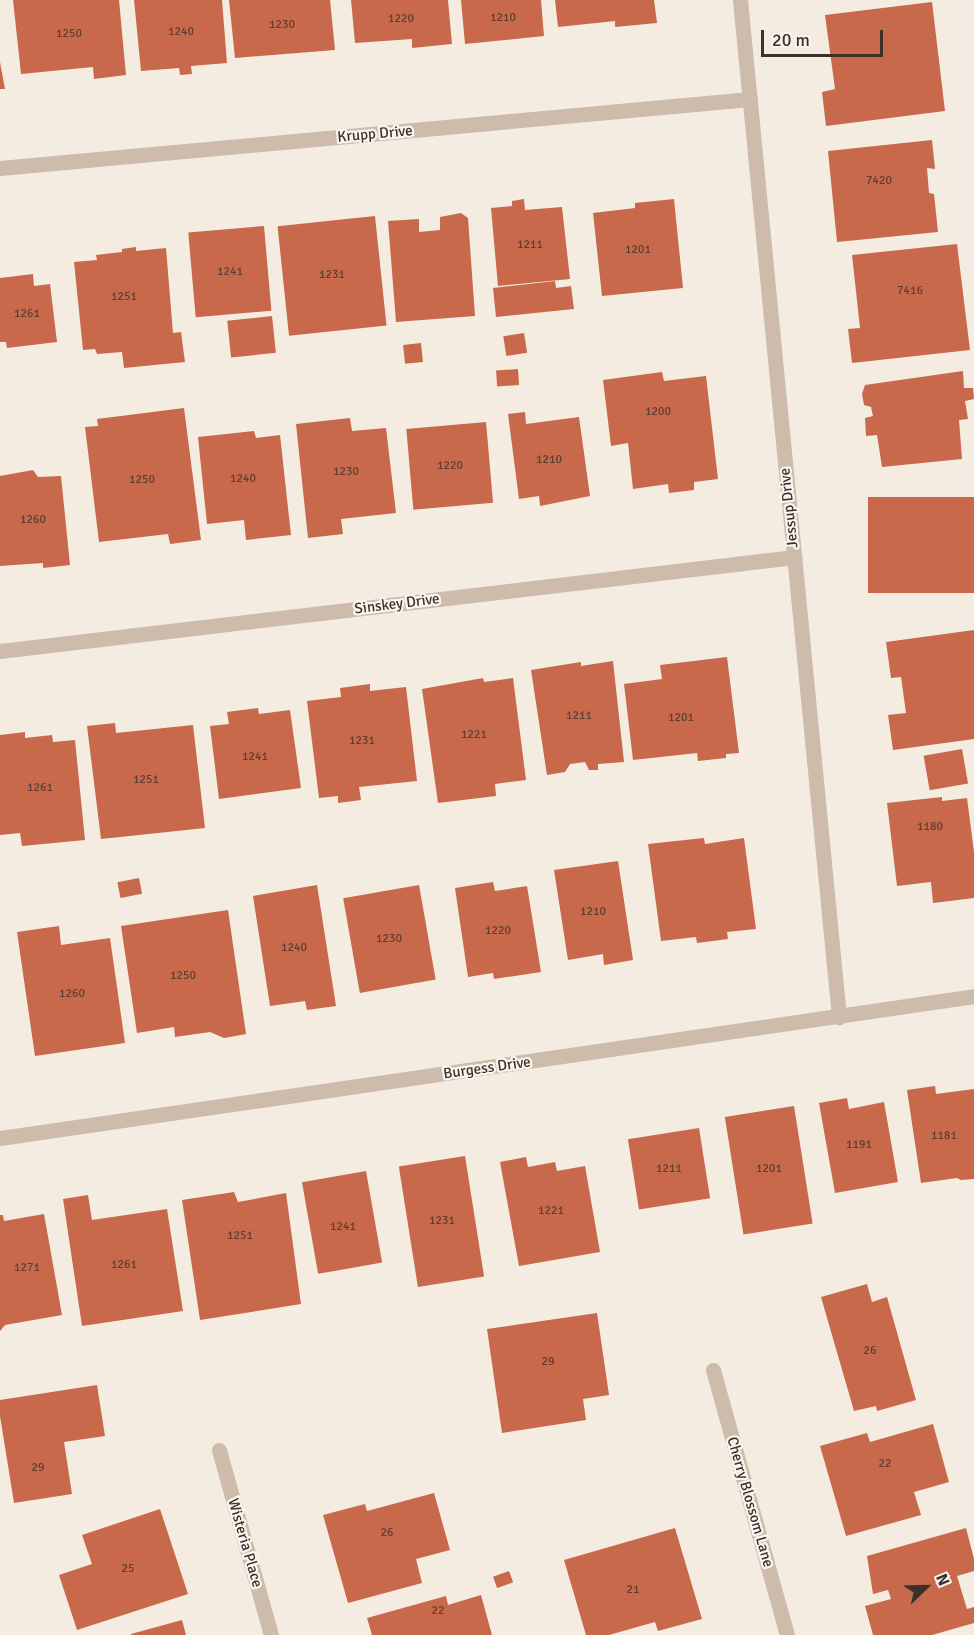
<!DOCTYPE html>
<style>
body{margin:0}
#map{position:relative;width:974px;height:1635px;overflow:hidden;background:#f4ebe1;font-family:Signika,sans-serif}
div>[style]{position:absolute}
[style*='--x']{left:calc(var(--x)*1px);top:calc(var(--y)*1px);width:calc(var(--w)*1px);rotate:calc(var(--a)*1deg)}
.building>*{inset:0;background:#c8694b;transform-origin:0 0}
.street>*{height:15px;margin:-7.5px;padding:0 7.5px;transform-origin:7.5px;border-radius:7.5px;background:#cdbbac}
span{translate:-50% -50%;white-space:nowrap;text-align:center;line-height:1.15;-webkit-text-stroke:4.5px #fbf5ee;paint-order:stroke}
.number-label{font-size:12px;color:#5e3e33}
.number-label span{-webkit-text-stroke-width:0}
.street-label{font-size:15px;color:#3b302b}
.north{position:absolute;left:896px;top:1557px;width:60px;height:60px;-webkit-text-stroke:4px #fbf5ee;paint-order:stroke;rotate:67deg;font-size:16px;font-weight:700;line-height:24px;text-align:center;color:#3b302b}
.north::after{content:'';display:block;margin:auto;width:21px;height:27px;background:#3b302b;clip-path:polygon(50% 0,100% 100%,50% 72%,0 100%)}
.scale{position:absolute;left:761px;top:30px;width:122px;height:27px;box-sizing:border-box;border:3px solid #3b302b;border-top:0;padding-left:8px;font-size:18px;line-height:21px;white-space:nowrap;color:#3b302b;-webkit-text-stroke:4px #fbf5ee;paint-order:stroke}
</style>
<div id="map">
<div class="building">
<div style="clip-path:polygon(13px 0,119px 0,126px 75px,94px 79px,93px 67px,21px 74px)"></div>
<div style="clip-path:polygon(134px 0,222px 0,227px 63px,191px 66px,192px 74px,180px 75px,179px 68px,141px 71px)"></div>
<div style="clip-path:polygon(229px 0,330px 0,335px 50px,235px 58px)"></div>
<div style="clip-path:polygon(351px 0,448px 0,452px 44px,412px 48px,412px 39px,355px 43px)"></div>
<div style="clip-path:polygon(461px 0,541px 0,544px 36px,465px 44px)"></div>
<div style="clip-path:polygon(555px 0,654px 0,657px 23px,615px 27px,615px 21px,558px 27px)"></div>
<div style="clip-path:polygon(932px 2px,945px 111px,826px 126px,822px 92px,835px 89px,825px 15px)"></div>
<div style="clip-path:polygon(0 62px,5px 89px,0 89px)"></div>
<div style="clip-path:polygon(932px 140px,935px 169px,927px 168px,929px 193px,934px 194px,938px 232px,837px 242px,828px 151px)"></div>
<div style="clip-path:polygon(524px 199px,525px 210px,562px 207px,570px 279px,498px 286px,491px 208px,512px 206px,512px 201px)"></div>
<div style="clip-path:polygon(674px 199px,683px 288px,602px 296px,593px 213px,635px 208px,635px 203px)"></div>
<div style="clip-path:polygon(461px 213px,468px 218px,475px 316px,396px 322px,388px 221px,419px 219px,419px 232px,440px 230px,440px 217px)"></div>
<div style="left:375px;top:216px;width:110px;height:98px;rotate:84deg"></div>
<div style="left:264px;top:226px;width:85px;height:76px;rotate:85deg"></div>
<div style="clip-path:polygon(957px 244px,970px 350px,852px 363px,848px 329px,860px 328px,852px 255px)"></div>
<div style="clip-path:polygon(136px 247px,136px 251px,166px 248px,173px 333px,181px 332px,185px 362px,124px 368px,122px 352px,97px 354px,95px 349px,83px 350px,74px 262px,97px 260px,96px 255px,122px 252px,122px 249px)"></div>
<div style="clip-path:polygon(33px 274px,34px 286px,50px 284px,57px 342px,7px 348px,6px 342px,0 342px,0 278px)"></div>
<div style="clip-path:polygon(555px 281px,556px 288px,571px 286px,574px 309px,496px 317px,493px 288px)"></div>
<div style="left:272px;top:316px;width:37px;height:45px;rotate:84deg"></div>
<div style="left:524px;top:333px;width:20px;height:21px;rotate:81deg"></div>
<div style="left:421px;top:343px;width:19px;height:18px;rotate:84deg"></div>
<div style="left:518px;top:369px;width:16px;height:22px;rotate:86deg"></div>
<div style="clip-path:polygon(963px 371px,964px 388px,973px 388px,974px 399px,965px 401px,968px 419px,959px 420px,962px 459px,882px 467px,877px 435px,866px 436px,865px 418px,873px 416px,871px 407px,864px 405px,862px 394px,865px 385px)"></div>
<div style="clip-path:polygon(662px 372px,664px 381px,706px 376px,718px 479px,694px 482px,694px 490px,669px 493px,668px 484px,633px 489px,628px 443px,611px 446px,603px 380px)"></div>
<div style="clip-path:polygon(184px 408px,201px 540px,170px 544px,168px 534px,99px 542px,85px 427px,98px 426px,97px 419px)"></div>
<div style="clip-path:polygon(525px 412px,526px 424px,579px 417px,590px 496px,540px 506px,539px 496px,519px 499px,508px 414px)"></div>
<div style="clip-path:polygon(350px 418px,352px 431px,386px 428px,396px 513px,341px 519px,343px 534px,308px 538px,296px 424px)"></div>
<div style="left:486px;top:422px;width:81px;height:80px;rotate:85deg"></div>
<div style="clip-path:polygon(254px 431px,256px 438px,280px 435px,291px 535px,246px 540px,244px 520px,207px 524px,198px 437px)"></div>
<div style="clip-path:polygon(33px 470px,38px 477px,61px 476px,70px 565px,43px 568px,43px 563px,0 566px,0 476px)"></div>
<div style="left:974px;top:497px;width:96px;height:106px;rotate:90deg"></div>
<div style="clip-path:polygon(974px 630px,974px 739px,893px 750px,888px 715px,906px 713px,901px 677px,891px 678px,886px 642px)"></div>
<div style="clip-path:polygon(727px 657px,739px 753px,726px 754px,726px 758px,698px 761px,697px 753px,633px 760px,624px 684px,662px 679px,660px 665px)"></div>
<div style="clip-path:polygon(613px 661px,624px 762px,598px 764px,598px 770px,589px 770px,585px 762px,570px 764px,565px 772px,547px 775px,531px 670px,581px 662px,581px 666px)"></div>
<div style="clip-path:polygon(483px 678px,484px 682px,513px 678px,526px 780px,495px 784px,496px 796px,438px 803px,422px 689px)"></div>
<div style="clip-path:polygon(370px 684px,370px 691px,406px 687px,417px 781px,359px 787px,361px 800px,338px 803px,338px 796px,319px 798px,307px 701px,341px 697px,340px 688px)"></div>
<div style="clip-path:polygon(258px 708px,259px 714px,290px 710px,301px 788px,219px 799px,210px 726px,229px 724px,227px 712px)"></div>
<div style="clip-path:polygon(115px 723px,116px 733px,193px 725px,205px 828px,101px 839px,87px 726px)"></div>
<div style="clip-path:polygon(25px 732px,25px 738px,52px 735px,53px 742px,75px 740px,85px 840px,22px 846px,20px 833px,0 835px,0 735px)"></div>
<div style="left:962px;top:749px;width:35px;height:39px;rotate:80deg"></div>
<div style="clip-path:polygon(942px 797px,942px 801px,967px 798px,974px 852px,974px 898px,933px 903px,931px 882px,897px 886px,887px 803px)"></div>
<div style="clip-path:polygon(704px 838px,705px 844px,744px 838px,756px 929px,727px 932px,728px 939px,697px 943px,696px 937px,661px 941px,648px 844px)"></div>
<div style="clip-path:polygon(618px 861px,633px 960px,604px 965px,603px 954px,568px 960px,554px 870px)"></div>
<div style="left:139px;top:878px;width:16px;height:22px;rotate:79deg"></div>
<div style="clip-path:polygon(493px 882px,495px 891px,527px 886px,541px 972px,494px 979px,493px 973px,468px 977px,455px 888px)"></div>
<div style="clip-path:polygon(317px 885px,336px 1006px,307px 1010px,305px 1001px,270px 1006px,253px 896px)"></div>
<div style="left:419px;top:885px;width:96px;height:77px;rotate:80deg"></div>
<div style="clip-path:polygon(228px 910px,246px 1034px,224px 1038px,210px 1032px,175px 1037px,174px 1027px,137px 1033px,121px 926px)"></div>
<div style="clip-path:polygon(59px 926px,61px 945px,110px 938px,125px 1043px,35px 1056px,17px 932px)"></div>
<div style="clip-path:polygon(935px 1086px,936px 1094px,974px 1089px,974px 1179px,961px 1180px,957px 1178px,921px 1183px,907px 1090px)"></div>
<div style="clip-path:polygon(847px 1098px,849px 1109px,884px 1102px,898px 1182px,835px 1193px,819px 1103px)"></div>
<div style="left:794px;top:1106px;width:119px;height:70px;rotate:81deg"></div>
<div style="left:699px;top:1128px;width:71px;height:72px;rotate:81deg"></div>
<div style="left:465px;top:1156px;width:122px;height:67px;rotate:81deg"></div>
<div style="clip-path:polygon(526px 1157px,528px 1167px,555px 1162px,557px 1171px,585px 1166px,600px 1252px,519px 1266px,500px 1162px)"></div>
<div style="left:366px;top:1171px;width:93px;height:65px;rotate:80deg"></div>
<div style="clip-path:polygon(234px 1192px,238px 1202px,286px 1193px,301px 1304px,200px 1320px,182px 1200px)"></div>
<div style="clip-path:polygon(88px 1195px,92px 1220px,167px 1209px,183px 1311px,82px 1326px,63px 1199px)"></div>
<div style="clip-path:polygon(44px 1214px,62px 1315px,5px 1325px,0 1331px,0 1215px,3px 1215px,4px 1221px)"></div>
<div style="clip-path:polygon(867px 1284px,872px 1302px,887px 1297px,916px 1400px,877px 1411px,876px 1406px,854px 1411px,821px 1297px)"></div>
<div style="clip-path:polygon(597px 1313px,609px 1395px,583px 1399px,586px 1420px,502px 1433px,487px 1329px)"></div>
<div style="clip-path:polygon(97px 1385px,105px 1436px,64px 1442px,72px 1494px,14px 1503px,0 1416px,0 1400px)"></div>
<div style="clip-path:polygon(933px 1424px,949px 1482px,914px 1492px,921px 1515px,846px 1536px,820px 1446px,867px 1433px,870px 1442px)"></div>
<div style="clip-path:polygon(434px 1493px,450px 1550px,416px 1559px,422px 1583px,348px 1603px,323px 1515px,365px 1504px,367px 1511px)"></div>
<div style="clip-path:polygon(160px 1509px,188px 1594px,77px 1630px,59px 1575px,92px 1564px,82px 1535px)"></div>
<div style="clip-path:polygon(675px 1528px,702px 1619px,658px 1631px,655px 1622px,609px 1635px,586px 1635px,564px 1560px)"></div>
<div style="clip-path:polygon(966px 1528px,974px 1559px,974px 1571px,957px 1576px,967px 1609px,974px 1607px,974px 1623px,932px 1635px,873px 1635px,865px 1606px,891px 1599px,888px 1590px,873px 1594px,867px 1556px)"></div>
<div style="left:509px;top:1571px;width:12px;height:17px;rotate:70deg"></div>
<div style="clip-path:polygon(481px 1595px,492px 1635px,372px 1635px,367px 1618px,446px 1596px,448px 1605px)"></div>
<div style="clip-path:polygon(182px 1620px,186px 1635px,131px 1635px,131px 1634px)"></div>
</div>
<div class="street">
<div style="--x:740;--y:0;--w:1022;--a:84.44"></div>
<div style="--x:0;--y:168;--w:753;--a:-5.26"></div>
<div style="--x:0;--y:651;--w:800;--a:-6.75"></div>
<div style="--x:0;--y:1138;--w:984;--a:-8.29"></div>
<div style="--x:713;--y:1370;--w:275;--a:74.4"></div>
<div style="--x:219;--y:1450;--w:192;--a:74.3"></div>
</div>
<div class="number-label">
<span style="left:503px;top:18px">1210</span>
<span style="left:401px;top:19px">1220</span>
<span style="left:282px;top:25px">1230</span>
<span style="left:181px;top:32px">1240</span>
<span style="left:69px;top:34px">1250</span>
<span style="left:879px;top:181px">7420</span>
<span style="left:530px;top:245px">1211</span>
<span style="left:638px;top:250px">1201</span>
<span style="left:230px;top:272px">1241</span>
<span style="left:332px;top:275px">1231</span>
<span style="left:910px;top:291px">7416</span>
<span style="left:124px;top:297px">1251</span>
<span style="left:27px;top:314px">1261</span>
<span style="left:658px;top:412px">1200</span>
<span style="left:549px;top:460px">1210</span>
<span style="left:450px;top:466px">1220</span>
<span style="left:346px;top:472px">1230</span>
<span style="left:243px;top:479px">1240</span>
<span style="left:142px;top:480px">1250</span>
<span style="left:33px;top:520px">1260</span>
<span style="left:579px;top:716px">1211</span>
<span style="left:681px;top:718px">1201</span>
<span style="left:474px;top:735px">1221</span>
<span style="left:362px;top:741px">1231</span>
<span style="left:255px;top:757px">1241</span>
<span style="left:146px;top:780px">1251</span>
<span style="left:40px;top:788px">1261</span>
<span style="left:930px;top:827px">1180</span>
<span style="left:593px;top:912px">1210</span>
<span style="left:498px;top:931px">1220</span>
<span style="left:389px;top:939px">1230</span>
<span style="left:294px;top:948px">1240</span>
<span style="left:183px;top:976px">1250</span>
<span style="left:72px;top:994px">1260</span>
<span style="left:944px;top:1136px">1181</span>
<span style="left:859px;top:1145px">1191</span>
<span style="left:669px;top:1169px">1211</span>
<span style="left:769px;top:1169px">1201</span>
<span style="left:551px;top:1211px">1221</span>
<span style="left:442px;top:1221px">1231</span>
<span style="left:343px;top:1227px">1241</span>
<span style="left:240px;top:1236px">1251</span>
<span style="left:124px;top:1265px">1261</span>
<span style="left:27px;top:1268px">1271</span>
<span style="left:870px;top:1351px">26</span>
<span style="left:548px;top:1362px">29</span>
<span style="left:885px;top:1464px">22</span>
<span style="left:38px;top:1468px">29</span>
<span style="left:387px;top:1533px">26</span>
<span style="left:128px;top:1569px">25</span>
<span style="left:633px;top:1590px">21</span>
<span style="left:438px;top:1611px">22</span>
</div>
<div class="street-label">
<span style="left:375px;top:134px;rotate:-5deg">Krupp Drive</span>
<span style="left:789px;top:508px;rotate:-96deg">Jessup Drive</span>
<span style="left:397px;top:604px;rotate:-7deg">Sinskey Drive</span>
<span style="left:487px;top:1068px;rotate:-8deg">Burgess Drive</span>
<span style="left:750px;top:1502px;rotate:74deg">Cherry Blossom Lane</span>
<span style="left:245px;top:1543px;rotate:74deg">Wisteria Place</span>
</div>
<div class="north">N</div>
<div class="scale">20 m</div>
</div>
